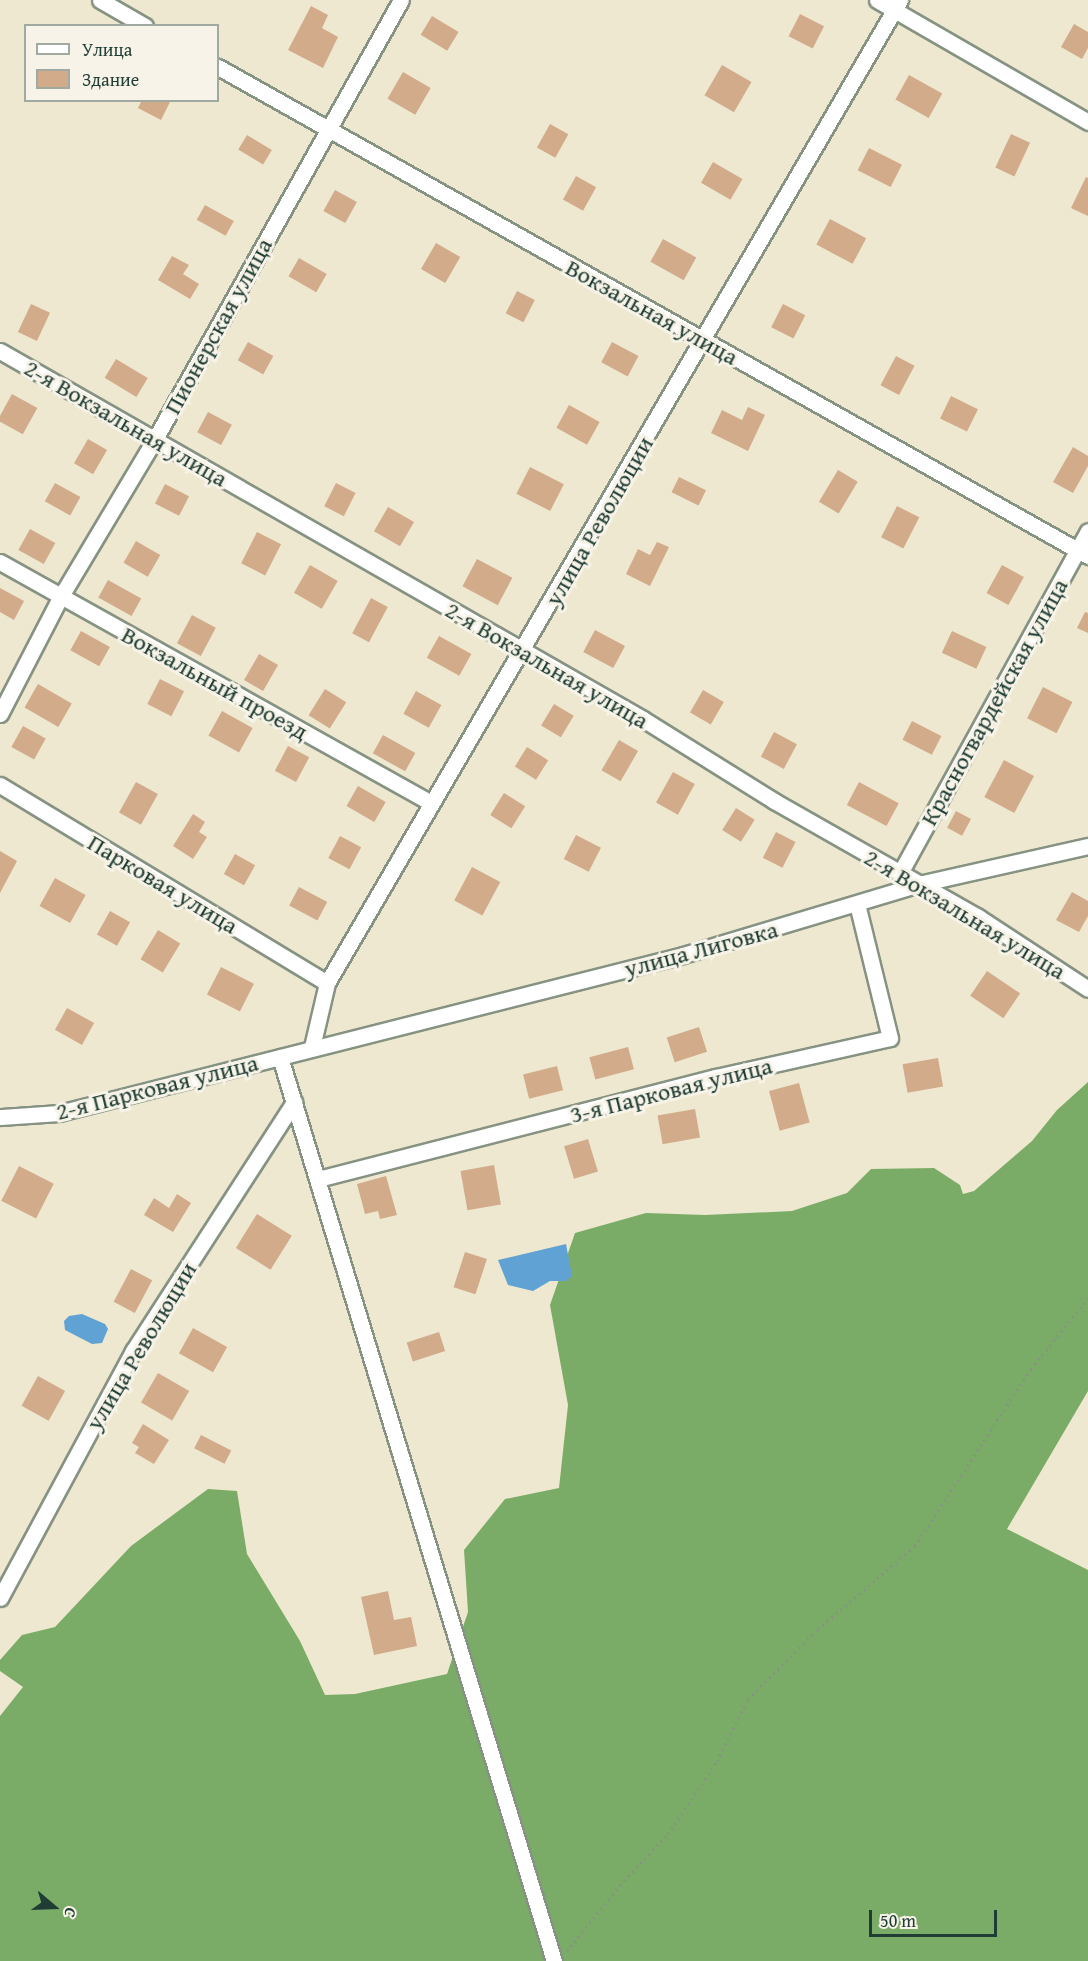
<!DOCTYPE html>
<meta charset="utf-8">
<style>
body{margin:0}
#map{position:relative;width:1088px;height:1961px;overflow:hidden;background:#eee8d0;font-family:"Gentium Book Plus",serif}
div>[style]{position:absolute}
[style*='--x']{left:calc(var(--x)*1px);top:calc(var(--y)*1px);width:calc(var(--w)*1px);rotate:calc(var(--a)*1deg)}
.forest>*{inset:0;background:#7aac67}
.water>*{inset:0;background:#60a2d4}
.building>*{inset:0;background:#d2ab8b;transform-origin:0 0}
.path>*{height:3px;margin-top:-1.5px;transform-origin:0;background:repeating-linear-gradient(90deg,#869282 0 1.5px,transparent 0 6px)}
.roads{filter:drop-shadow(2px 0 #869282) drop-shadow(-2px 0 #869282) drop-shadow(0 2px #869282) drop-shadow(0 -2px #869282)}
.street>*{height:15px;margin:-7.5px;padding:0 7.5px;transform-origin:7.5px;border-radius:7.5px;background:#fff}
span{translate:-50% -50%;white-space:nowrap;text-align:center;line-height:1.15;-webkit-text-stroke:6px #f7f3e8;paint-order:stroke}
.street-label{font-size:24px;color:#1f3d34}
.legend{position:absolute;left:24px;top:24px;width:195px;height:78px;box-sizing:border-box;background:#f7f3e8;border:2px solid #a1aaa0;margin:0;padding:8px 10px;list-style:none;font-size:18px;color:#1f3d34}
.legend li{display:flex;align-items:center;gap:12px;height:30px}
.legend b{width:30px;border:2px solid #a1aaa0}
.north{position:absolute;left:24px;top:1877px;width:60px;height:60px;-webkit-text-stroke:4px #f7f3e8;paint-order:stroke;rotate:109deg;font-size:16px;font-weight:700;line-height:24px;text-align:center;color:#1f3d34}
.north::after{content:'';display:block;margin:auto;width:21px;height:27px;background:#1f3d34;clip-path:polygon(50% 0,100% 100%,50% 72%,0 100%)}
.scale{position:absolute;left:869px;top:1910px;width:128px;height:27px;box-sizing:border-box;border:3px solid #1f3d34;border-top:0;padding-left:8px;font-size:18px;line-height:21px;white-space:nowrap;color:#1f3d34;-webkit-text-stroke:4px #f7f3e8;paint-order:stroke}
</style>
<div id="map">
<div class="forest">
<div style="clip-path:polygon(1088px 1082px,1088px 1391px,1007px 1529px,1088px 1570px,1088px 1961px,0 1961px,0 1716px,23px 1687px,0 1671px,0 1660px,22px 1635px,55px 1627px,131px 1546px,208px 1489px,237px 1491px,247px 1554px,300px 1641px,325px 1695px,355px 1694px,447px 1674px,468px 1612px,464px 1550px,505px 1499px,559px 1488px,568px 1405px,550px 1305px,575px 1233px,646px 1213px,705px 1215px,792px 1211px,847px 1193px,871px 1169px,934px 1168px,960px 1185px,963px 1194px,974px 1191px,1032px 1141px,1057px 1110px)"></div>
</div>
<div class="water">
<div style="clip-path:polygon(566px 1244px,572px 1276px,566px 1281px,550px 1281px,533px 1291px,508px 1285px,498px 1260px)"></div>
<div style="clip-path:polygon(82px 1314px,105px 1324px,108px 1329px,102px 1343px,92px 1344px,65px 1330px,64px 1321px,69px 1316px)"></div>
</div>
<div class="building">
<div style="clip-path:polygon(311px 6px,328px 15px,322px 28px,338px 37px,323px 68px,288px 50px)"></div>
<div style="left:800px;top:14px;width:27px;height:25px;rotate:27deg"></div>
<div style="left:432px;top:16px;width:31px;height:22px;rotate:31deg"></div>
<div style="clip-path:polygon(1074px 24px,1088px 32px,1088px 48px,1082px 59px,1061px 47px)"></div>
<div style="left:722px;top:65px;width:34px;height:35px;rotate:30deg"></div>
<div style="left:403px;top:72px;width:32px;height:31px;rotate:30deg"></div>
<div style="left:909px;top:75px;width:38px;height:28px;rotate:29deg"></div>
<div style="clip-path:polygon(142px 100px,171px 100px,161px 120px,138px 108px)"></div>
<div style="left:550px;top:124px;width:21px;height:27px;rotate:29deg"></div>
<div style="left:1011px;top:134px;width:21px;height:37px;rotate:25deg"></div>
<div style="left:247px;top:135px;width:29px;height:17px;rotate:31deg"></div>
<div style="left:869px;top:148px;width:37px;height:25px;rotate:27deg"></div>
<div style="left:713px;top:162px;width:34px;height:24px;rotate:30deg"></div>
<div style="left:576px;top:176px;width:23px;height:27px;rotate:29deg"></div>
<div style="clip-path:polygon(1086px 177px,1088px 178px,1088px 216px,1071px 208px)"></div>
<div style="left:335px;top:190px;width:25px;height:24px;rotate:29deg"></div>
<div style="left:205px;top:205px;width:33px;height:17px;rotate:29deg"></div>
<div style="left:830px;top:219px;width:41px;height:29px;rotate:28deg"></div>
<div style="left:663px;top:239px;width:38px;height:26px;rotate:29deg"></div>
<div style="left:436px;top:243px;width:28px;height:30px;rotate:30deg"></div>
<div style="clip-path:polygon(172px 256px,189px 265px,183px 274px,199px 284px,190px 299px,158px 280px)"></div>
<div style="left:299px;top:258px;width:32px;height:21px;rotate:30deg"></div>
<div style="left:517px;top:291px;width:20px;height:25px;rotate:27deg"></div>
<div style="left:31px;top:304px;width:21px;height:31px;rotate:25deg"></div>
<div style="left:783px;top:304px;width:25px;height:26px;rotate:27deg"></div>
<div style="left:248px;top:342px;width:29px;height:21px;rotate:29deg"></div>
<div style="left:612px;top:342px;width:30px;height:23px;rotate:28deg"></div>
<div style="left:896px;top:356px;width:21px;height:33px;rotate:28deg"></div>
<div style="left:116px;top:359px;width:37px;height:22px;rotate:31deg"></div>
<div style="left:12px;top:394px;width:29px;height:30px;rotate:29deg"></div>
<div style="left:951px;top:396px;width:30px;height:25px;rotate:26deg"></div>
<div style="left:569px;top:405px;width:35px;height:26px;rotate:29deg"></div>
<div style="clip-path:polygon(748px 407px,765px 415px,748px 451px,711px 433px,722px 410px,742px 420px)"></div>
<div style="left:208px;top:412px;width:27px;height:23px;rotate:28deg"></div>
<div style="left:88px;top:439px;width:22px;height:28px;rotate:30deg"></div>
<div style="clip-path:polygon(1073px 447px,1088px 456px,1088px 466px,1073px 493px,1053px 482px)"></div>
<div style="left:530px;top:467px;width:38px;height:30px;rotate:27deg"></div>
<div style="left:838px;top:470px;width:23px;height:37px;rotate:31deg"></div>
<div style="left:679px;top:477px;width:30px;height:17px;rotate:26deg"></div>
<div style="left:55px;top:483px;width:29px;height:21px;rotate:29deg"></div>
<div style="left:336px;top:483px;width:22px;height:26px;rotate:27deg"></div>
<div style="left:165px;top:484px;width:27px;height:22px;rotate:27deg"></div>
<div style="left:897px;top:506px;width:25px;height:35px;rotate:27deg"></div>
<div style="left:388px;top:507px;width:30px;height:28px;rotate:30deg"></div>
<div style="left:30px;top:529px;width:29px;height:24px;rotate:29deg"></div>
<div style="left:257px;top:532px;width:27px;height:35px;rotate:27deg"></div>
<div style="left:136px;top:541px;width:28px;height:25px;rotate:30deg"></div>
<div style="clip-path:polygon(657px 542px,669px 547px,650px 586px,626px 574px,638px 549px,650px 555px)"></div>
<div style="left:477px;top:559px;width:40px;height:31px;rotate:28deg"></div>
<div style="left:310px;top:565px;width:32px;height:32px;rotate:30deg"></div>
<div style="left:1002px;top:565px;width:25px;height:32px;rotate:29deg"></div>
<div style="left:108px;top:580px;width:38px;height:20px;rotate:29deg"></div>
<div style="clip-path:polygon(0 588px,24px 601px,14px 620px,0 612px)"></div>
<div style="left:371px;top:598px;width:19px;height:40px;rotate:28deg"></div>
<div style="clip-path:polygon(1085px 612px,1088px 613px,1088px 633px,1077px 628px)"></div>
<div style="left:192px;top:615px;width:27px;height:32px;rotate:28deg"></div>
<div style="left:595px;top:630px;width:34px;height:25px;rotate:28deg"></div>
<div style="left:81px;top:631px;width:33px;height:22px;rotate:29deg"></div>
<div style="left:952px;top:631px;width:38px;height:24px;rotate:25deg"></div>
<div style="left:439px;top:636px;width:37px;height:25px;rotate:29deg"></div>
<div style="left:259px;top:654px;width:22px;height:30px;rotate:30deg"></div>
<div style="left:160px;top:679px;width:27px;height:28px;rotate:27deg"></div>
<div style="left:38px;top:684px;width:39px;height:27px;rotate:30deg"></div>
<div style="left:1043px;top:687px;width:33px;height:35px;rotate:27deg"></div>
<div style="left:325px;top:689px;width:25px;height:31px;rotate:32deg"></div>
<div style="left:703px;top:690px;width:24px;height:26px;rotate:30deg"></div>
<div style="left:416px;top:691px;width:29px;height:26px;rotate:29deg"></div>
<div style="left:554px;top:704px;width:23px;height:25px;rotate:31deg"></div>
<div style="left:222px;top:711px;width:35px;height:28px;rotate:29deg"></div>
<div style="left:912px;top:721px;width:33px;height:21px;rotate:27deg"></div>
<div style="left:23px;top:726px;width:26px;height:24px;rotate:29deg"></div>
<div style="left:774px;top:732px;width:26px;height:28px;rotate:28deg"></div>
<div style="left:383px;top:735px;width:37px;height:21px;rotate:29deg"></div>
<div style="left:619px;top:740px;width:22px;height:35px;rotate:30deg"></div>
<div style="left:288px;top:746px;width:24px;height:28px;rotate:28deg"></div>
<div style="left:527px;top:747px;width:25px;height:23px;rotate:32deg"></div>
<div style="left:1004px;top:760px;width:34px;height:42px;rotate:28deg"></div>
<div style="left:673px;top:772px;width:25px;height:35px;rotate:29deg"></div>
<div style="left:136px;top:782px;width:25px;height:35px;rotate:29deg"></div>
<div style="left:859px;top:782px;width:45px;height:26px;rotate:28deg"></div>
<div style="left:358px;top:786px;width:32px;height:23px;rotate:30deg"></div>
<div style="left:504px;top:793px;width:25px;height:26px;rotate:32deg"></div>
<div style="left:736px;top:808px;width:22px;height:26px;rotate:32deg"></div>
<div style="left:956px;top:811px;width:17px;height:19px;rotate:28deg"></div>
<div style="clip-path:polygon(193px 814px,205px 822px,199px 832px,207px 837px,193px 859px,173px 846px)"></div>
<div style="left:776px;top:832px;width:22px;height:29px;rotate:27deg"></div>
<div style="left:576px;top:835px;width:28px;height:27px;rotate:27deg"></div>
<div style="left:340px;top:836px;width:24px;height:25px;rotate:28deg"></div>
<div style="clip-path:polygon(0 851px,17px 861px,0 893px)"></div>
<div style="left:235px;top:854px;width:23px;height:23px;rotate:29deg"></div>
<div style="left:472px;top:867px;width:32px;height:38px;rotate:28deg"></div>
<div style="left:55px;top:878px;width:35px;height:32px;rotate:29deg"></div>
<div style="left:299px;top:887px;width:32px;height:21px;rotate:28deg"></div>
<div style="clip-path:polygon(1072px 892px,1088px 901px,1088px 916px,1079px 932px,1056px 920px)"></div>
<div style="left:110px;top:911px;width:23px;height:27px;rotate:29deg"></div>
<div style="left:158px;top:930px;width:26px;height:34px;rotate:31deg"></div>
<div style="left:221px;top:967px;width:37px;height:31px;rotate:27deg"></div>
<div style="left:987px;top:971px;width:40px;height:30px;rotate:34deg"></div>
<div style="left:67px;top:1008px;width:31px;height:25px;rotate:29deg"></div>
<div style="left:699px;top:1027px;width:26px;height:34px;rotate:72deg"></div>
<div style="left:628px;top:1047px;width:23px;height:40px;rotate:75deg"></div>
<div style="left:938px;top:1058px;width:29px;height:36px;rotate:80deg"></div>
<div style="left:557px;top:1066px;width:25px;height:35px;rotate:76deg"></div>
<div style="left:799px;top:1083px;width:41px;height:31px;rotate:75deg"></div>
<div style="left:695px;top:1109px;width:29px;height:38px;rotate:80deg"></div>
<div style="left:588px;top:1139px;width:34px;height:25px;rotate:73deg"></div>
<div style="left:494px;top:1165px;width:40px;height:34px;rotate:80deg"></div>
<div style="left:19px;top:1166px;width:39px;height:39px;rotate:27deg"></div>
<div style="clip-path:polygon(386px 1176px,397px 1215px,380px 1219px,378px 1211px,365px 1214px,357px 1184px)"></div>
<div style="clip-path:polygon(177px 1194px,191px 1203px,173px 1232px,144px 1215px,154px 1198px,169px 1208px)"></div>
<div style="left:257px;top:1214px;width:41px;height:40px;rotate:32deg"></div>
<div style="left:465px;top:1252px;width:23px;height:37px;rotate:18deg"></div>
<div style="left:131px;top:1269px;width:24px;height:37px;rotate:28deg"></div>
<div style="left:193px;top:1328px;width:39px;height:29px;rotate:29deg"></div>
<div style="left:439px;top:1332px;width:20px;height:34px;rotate:72deg"></div>
<div style="left:158px;top:1373px;width:36px;height:34px;rotate:30deg"></div>
<div style="left:38px;top:1376px;width:31px;height:34px;rotate:29deg"></div>
<div style="clip-path:polygon(143px 1424px,169px 1440px,154px 1464px,135px 1453px,139px 1447px,132px 1443px)"></div>
<div style="left:201px;top:1435px;width:34px;height:15px;rotate:27deg"></div>
<div style="clip-path:polygon(388px 1591px,394px 1620px,411px 1617px,417px 1646px,374px 1655px,361px 1597px)"></div>
</div>
<div class="path">
<div style="--x:567;--y:1951;--w:85;--a:-51.2"></div>
<div style="--x:620;--y:1885;--w:70;--a:-46.7"></div>
<div style="--x:668;--y:1834;--w:88;--a:-56.1"></div>
<div style="--x:717;--y:1761;--w:69;--a:-63.4"></div>
<div style="--x:748;--y:1699;--w:99;--a:-45"></div>
<div style="--x:818;--y:1629;--w:128;--a:-40.6"></div>
<div style="--x:915;--y:1546;--w:212;--a:-56.8"></div>
<div style="--x:1031;--y:1369;--w:91;--a:-51.2"></div>
</div>
<div class="roads">
<div class="street">
<div style="--x:100;--y:0;--w:52;--a:30"></div>
<div style="--x:877;--y:0;--w:244;--a:30"></div>
<div style="--x:218;--y:67;--w:998;--a:29.34"></div>
<div style="--x:0;--y:351;--w:741;--a:29.78"></div>
<div style="--x:643;--y:719;--w:155;--a:32"></div>
<div style="--x:774;--y:801;--w:235;--a:29.6"></div>
<div style="--x:978;--y:917;--w:131;--a:33.2"></div>
<div style="--x:0;--y:562;--w:494;--a:29.2"></div>
<div style="--x:0;--y:714;--w:133;--a:-62.7"></div>
<div style="--x:61;--y:596;--w:183;--a:-59.1"></div>
<div style="--x:155;--y:439;--w:503;--a:-60.74"></div>
<div style="--x:0;--y:785;--w:382;--a:31.2"></div>
<div style="--x:900;--y:873;--w:390;--a:-61.2"></div>
<div style="--x:312;--y:1047;--w:66;--a:-76.8"></div>
<div style="--x:327;--y:983;--w:1138;--a:-59.76"></div>
<div style="--x:280;--y:1057;--w:945;--a:73.14"></div>
<div style="--x:0;--y:1117;--w:59;--a:-3.9"></div>
<div style="--x:59;--y:1113;--w:644;--a:-14.21"></div>
<div style="--x:683;--y:955;--w:246;--a:-16.7"></div>
<div style="--x:919;--y:884;--w:173;--a:-12.7"></div>
<div style="--x:318;--y:1179;--w:411;--a:-14.4"></div>
<div style="--x:716;--y:1077;--w:178;--a:-12.6"></div>
<div style="--x:890;--y:1038;--w:138;--a:-103.8"></div>
<div style="--x:0;--y:1598;--w:281;--a:-61.7"></div>
<div style="--x:133;--y:1351;--w:297;--a:-57.1"></div>
</div>
</div>
<div class="street-label">
<span style="left:652px;top:312px;rotate:29deg">Вокзальная улица</span>
<span style="left:218px;top:326px;rotate:-61deg">Пионерская улица</span>
<span style="left:126px;top:423px;rotate:30deg">2-я Вокзальная улица</span>
<span style="left:599px;top:521px;rotate:-60deg">улица Революции</span>
<span style="left:547px;top:665px;rotate:30deg">2-я Вокзальная улица</span>
<span style="left:215px;top:683px;rotate:29deg">Вокзальный проезд</span>
<span style="left:994px;top:702px;rotate:-61deg">Красногвардейская улица</span>
<span style="left:163px;top:884px;rotate:31deg">Парковая улица</span>
<span style="left:965px;top:914px;rotate:31deg">2-я Вокзальная улица</span>
<span style="left:701px;top:949px;rotate:-15deg">улица Лиговка</span>
<span style="left:157px;top:1087px;rotate:-14deg">2-я Парковая улица</span>
<span style="left:671px;top:1090px;rotate:-14deg">3-я Парковая улица</span>
<span style="left:141px;top:1346px;rotate:-59deg">улица Революции</span>
</div>
<ul class="legend">
<li><b style="height:8px;background:#fff"></b>Улица</li>
<li><b style="height:16px;background:#d2ab8b"></b>Здание</li>
</ul>
<div class="north">С</div>
<div class="scale">50 m</div>
</div>
